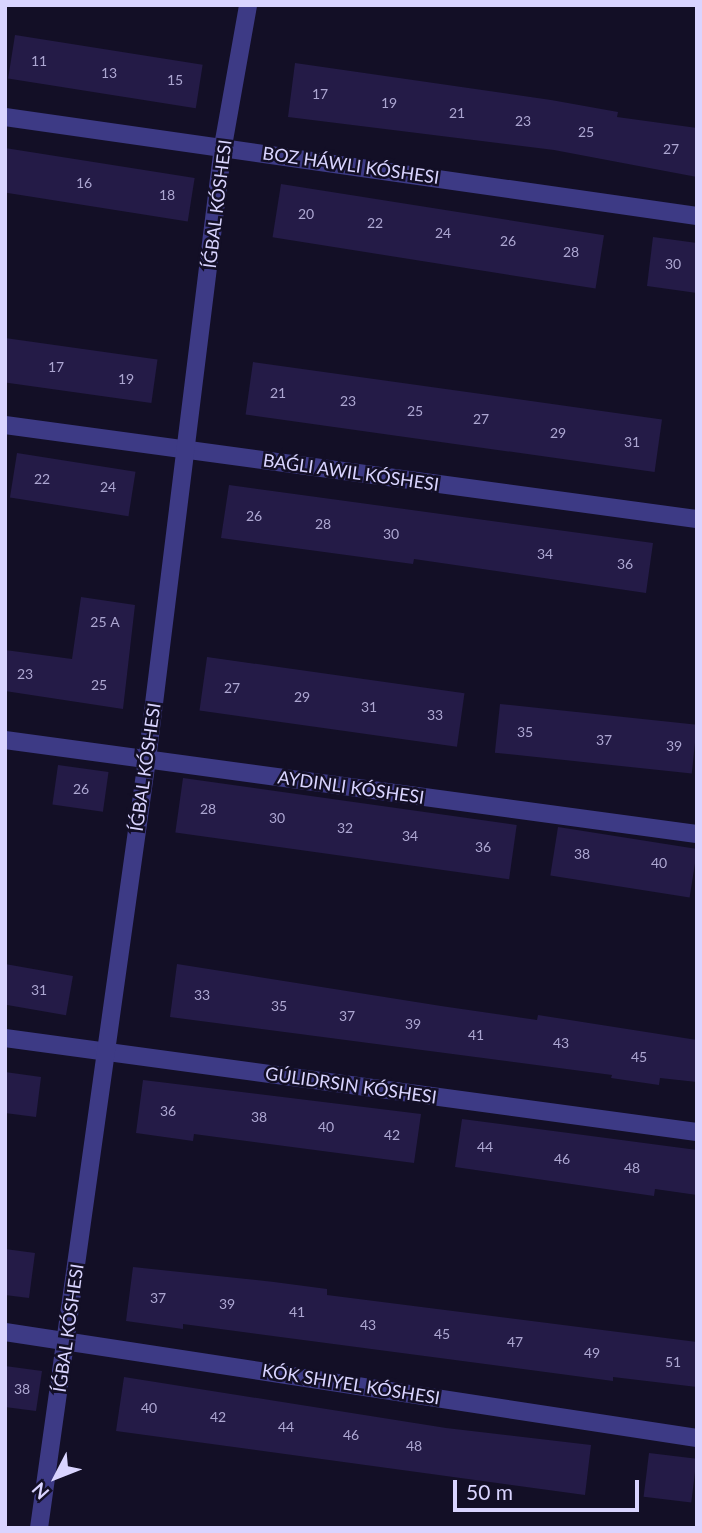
<!DOCTYPE html>
<meta charset="utf-8">
<style>
body{margin:0}
#map{position:relative;width:702px;height:1533px;overflow:hidden;background:#130f26;font-family:Lato,sans-serif}
div>[style]{position:absolute}
[style*='--x']{left:calc(var(--x)*1px);top:calc(var(--y)*1px);width:calc(var(--w)*1px);rotate:calc(var(--a)*1deg)}
.building>*{inset:0;background:#241b47;transform-origin:0 0}
.street>*{height:18px;margin:-9px;padding:0 9px;transform-origin:9px;border-radius:9px;background:#3d3a85}
span{translate:-50% -50%;white-space:nowrap;text-align:center;line-height:1.15;-webkit-text-stroke:5px #130f26;paint-order:stroke}
.number-label{font-size:14px;color:#aca6d1}
.number-label span{-webkit-text-stroke-width:0}
.street-label{font-size:18px;color:#d9d4ff}
.frame{position:absolute;inset:0;border:7px solid #d9d4ff;pointer-events:none}
.north{position:absolute;left:21px;top:1442px;width:70px;height:70px;-webkit-text-stroke:5px #130f26;paint-order:stroke;rotate:228deg;font-size:19px;font-weight:700;line-height:28px;text-align:center;color:#d9d4ff}
.north::after{content:'';display:block;margin:auto;width:24px;height:32px;background:#d9d4ff;clip-path:polygon(50% 0,100% 100%,50% 72%,0 100%)}
.scale{position:absolute;left:453px;top:1480px;width:186px;height:32px;box-sizing:border-box;border:4px solid #d9d4ff;border-top:0;padding-left:9px;font-size:21px;line-height:24px;white-space:nowrap;color:#d9d4ff;-webkit-text-stroke:5px #130f26;paint-order:stroke}
</style>
<div id="map">
<div class="building">
<div style="left:15px;top:35px;width:190px;height:44px;rotate:9deg"></div>
<div style="clip-path:polygon(295px 63px,551px 100px,618px 112px,617px 117px,697px 128px,697px 177px,554px 150px,288px 117px)"></div>
<div style="left:5px;top:148px;width:192px;height:44px;rotate:9deg"></div>
<div style="left:281px;top:184px;width:327px;height:54px;rotate:9deg"></div>
<div style="clip-path:polygon(653px 237px,697px 243px,697px 293px,647px 286px)"></div>
<div style="left:5px;top:338px;width:154px;height:44px;rotate:8deg"></div>
<div style="left:253px;top:362px;width:413px;height:53px;rotate:8deg"></div>
<div style="left:17px;top:453px;width:120px;height:45px;rotate:9deg"></div>
<div style="clip-path:polygon(229px 485px,653px 543px,646px 593px,414px 559px,413px 564px,221px 538px)"></div>
<div style="clip-path:polygon(81px 597px,135px 605px,123px 709px,5px 691px,5px 650px,72px 659px)"></div>
<div style="left:207px;top:657px;width:260px;height:54px;rotate:8deg"></div>
<div style="left:500px;top:704px;width:198px;height:49px;rotate:6deg"></div>
<div style="left:58px;top:765px;width:51px;height:40px;rotate:8deg"></div>
<div style="left:183px;top:778px;width:337px;height:55px;rotate:8deg"></div>
<div style="left:558px;top:827px;width:141px;height:49px;rotate:9deg"></div>
<div style="left:5px;top:964px;width:69px;height:40px;rotate:10deg"></div>
<div style="clip-path:polygon(177px 964px,441px 1006px,537px 1020px,538px 1015px,697px 1040px,697px 1082px,660px 1078px,659px 1085px,611px 1078px,612px 1075px,170px 1017px)"></div>
<div style="clip-path:polygon(5px 1072px,41px 1077px,36px 1117px,5px 1113px)"></div>
<div style="clip-path:polygon(143px 1080px,421px 1114px,414px 1163px,194px 1134px,193px 1141px,136px 1133px)"></div>
<div style="clip-path:polygon(462px 1119px,697px 1150px,697px 1195px,655px 1189px,654px 1196px,455px 1167px)"></div>
<div style="clip-path:polygon(5px 1249px,35px 1253px,29px 1298px,5px 1295px)"></div>
<div style="clip-path:polygon(133px 1267px,274px 1282px,327px 1289px,327px 1295px,697px 1342px,697px 1387px,613px 1377px,613px 1381px,183px 1324px,183px 1329px,126px 1321px)"></div>
<div style="clip-path:polygon(5px 1366px,42px 1371px,36px 1411px,5px 1407px)"></div>
<div style="clip-path:polygon(124px 1377px,446px 1428px,591px 1445px,585px 1495px,116px 1431px)"></div>
<div style="left:649px;top:1453px;width:48px;height:44px;rotate:7deg"></div>
</div>
<div class="street">
<div style="--x:5;--y:117;--w:699;--a:8.14"></div>
<div style="--x:5;--y:425;--w:698;--a:7.74"></div>
<div style="--x:5;--y:740;--w:698;--a:7.74"></div>
<div style="--x:5;--y:1038;--w:698;--a:7.74"></div>
<div style="--x:5;--y:1332;--w:700;--a:8.71"></div>
<div style="--x:39;--y:1528;--w:776;--a:-82"></div>
<div style="--x:147;--y:760;--w:619;--a:-82.94"></div>
<div style="--x:223;--y:146;--w:143;--a:-79.9"></div>
</div>
<div class="number-label">
<span style="left:39px;top:61px">11</span>
<span style="left:109px;top:73px">13</span>
<span style="left:175px;top:80px">15</span>
<span style="left:320px;top:94px">17</span>
<span style="left:389px;top:103px">19</span>
<span style="left:457px;top:113px">21</span>
<span style="left:523px;top:121px">23</span>
<span style="left:586px;top:132px">25</span>
<span style="left:671px;top:149px">27</span>
<span style="left:84px;top:183px">16</span>
<span style="left:167px;top:195px">18</span>
<span style="left:306px;top:214px">20</span>
<span style="left:375px;top:223px">22</span>
<span style="left:443px;top:233px">24</span>
<span style="left:508px;top:241px">26</span>
<span style="left:571px;top:252px">28</span>
<span style="left:673px;top:264px">30</span>
<span style="left:56px;top:367px">17</span>
<span style="left:126px;top:379px">19</span>
<span style="left:278px;top:393px">21</span>
<span style="left:348px;top:401px">23</span>
<span style="left:415px;top:411px">25</span>
<span style="left:481px;top:419px">27</span>
<span style="left:558px;top:433px">29</span>
<span style="left:632px;top:442px">31</span>
<span style="left:42px;top:479px">22</span>
<span style="left:108px;top:487px">24</span>
<span style="left:254px;top:516px">26</span>
<span style="left:323px;top:524px">28</span>
<span style="left:391px;top:534px">30</span>
<span style="left:545px;top:554px">34</span>
<span style="left:625px;top:564px">36</span>
<span style="left:105px;top:622px">25 А</span>
<span style="left:25px;top:674px">23</span>
<span style="left:99px;top:685px">25</span>
<span style="left:232px;top:688px">27</span>
<span style="left:302px;top:697px">29</span>
<span style="left:369px;top:707px">31</span>
<span style="left:435px;top:715px">33</span>
<span style="left:525px;top:732px">35</span>
<span style="left:604px;top:740px">37</span>
<span style="left:674px;top:746px">39</span>
<span style="left:81px;top:789px">26</span>
<span style="left:208px;top:809px">28</span>
<span style="left:277px;top:818px">30</span>
<span style="left:345px;top:828px">32</span>
<span style="left:410px;top:836px">34</span>
<span style="left:483px;top:847px">36</span>
<span style="left:582px;top:854px">38</span>
<span style="left:659px;top:863px">40</span>
<span style="left:39px;top:990px">31</span>
<span style="left:202px;top:995px">33</span>
<span style="left:279px;top:1006px">35</span>
<span style="left:347px;top:1016px">37</span>
<span style="left:413px;top:1024px">39</span>
<span style="left:476px;top:1035px">41</span>
<span style="left:561px;top:1043px">43</span>
<span style="left:639px;top:1057px">45</span>
<span style="left:168px;top:1111px">36</span>
<span style="left:259px;top:1117px">38</span>
<span style="left:326px;top:1127px">40</span>
<span style="left:392px;top:1135px">42</span>
<span style="left:485px;top:1147px">44</span>
<span style="left:562px;top:1159px">46</span>
<span style="left:632px;top:1168px">48</span>
<span style="left:158px;top:1298px">37</span>
<span style="left:227px;top:1304px">39</span>
<span style="left:297px;top:1312px">41</span>
<span style="left:368px;top:1325px">43</span>
<span style="left:442px;top:1334px">45</span>
<span style="left:515px;top:1342px">47</span>
<span style="left:592px;top:1353px">49</span>
<span style="left:673px;top:1362px">51</span>
<span style="left:22px;top:1389px">38</span>
<span style="left:149px;top:1408px">40</span>
<span style="left:218px;top:1417px">42</span>
<span style="left:286px;top:1427px">44</span>
<span style="left:351px;top:1435px">46</span>
<span style="left:414px;top:1446px">48</span>
</div>
<div class="street-label">
<span style="left:351px;top:165px;rotate:8deg">BOZ HÁWLI KÓSHESI</span>
<span style="left:217px;top:204px;rotate:-83deg">ÍǴBAL KÓSHESI</span>
<span style="left:351px;top:472px;rotate:8deg">BAǴLI AWIL KÓSHESI</span>
<span style="left:145px;top:767px;rotate:-82deg">ÍǴBAL KÓSHESI</span>
<span style="left:351px;top:787px;rotate:8deg">AYDINLI KÓSHESI</span>
<span style="left:351px;top:1085px;rotate:8deg">GÚLIDRSIN KÓSHESI</span>
<span style="left:68px;top:1328px;rotate:-82deg">ÍǴBAL KÓSHESI</span>
<span style="left:351px;top:1384px;rotate:9deg">KÓK SHIYEL KÓSHESI</span>
</div>
<div class="frame"></div>
<div class="north">N</div>
<div class="scale">50 m</div>
</div>
